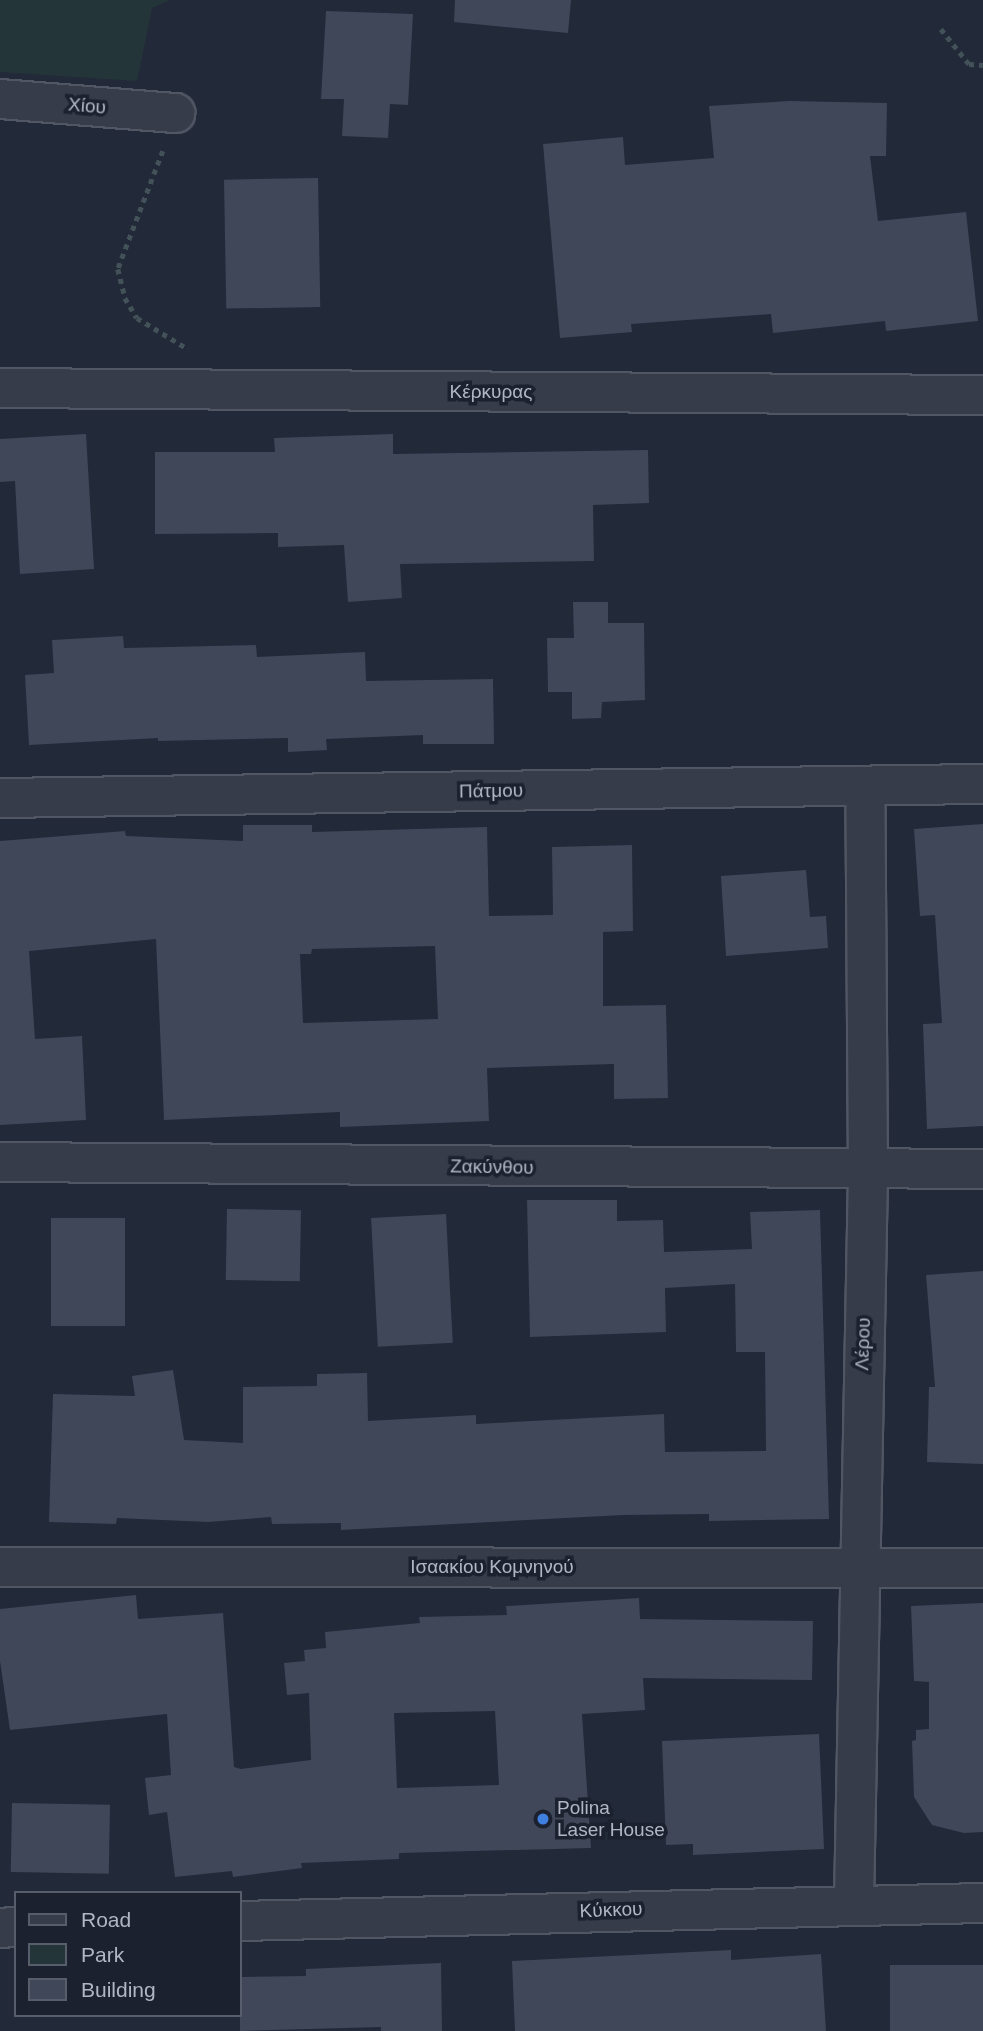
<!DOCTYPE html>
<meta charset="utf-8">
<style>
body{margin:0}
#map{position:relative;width:983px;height:2031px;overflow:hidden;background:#222939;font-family:Helvetica,sans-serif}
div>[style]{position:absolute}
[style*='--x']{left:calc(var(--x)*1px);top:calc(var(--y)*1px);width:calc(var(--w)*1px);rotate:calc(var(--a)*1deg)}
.green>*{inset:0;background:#24353a}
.building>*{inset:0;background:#3f4759;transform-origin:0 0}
.path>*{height:4.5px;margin-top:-2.25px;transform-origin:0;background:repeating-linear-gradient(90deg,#425258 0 5px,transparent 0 10px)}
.roads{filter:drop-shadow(2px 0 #515664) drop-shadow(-2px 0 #515664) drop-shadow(0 2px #515664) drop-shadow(0 -2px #515664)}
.street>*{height:38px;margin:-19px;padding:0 19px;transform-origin:19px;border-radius:19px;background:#363c4a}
.dots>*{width:19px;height:19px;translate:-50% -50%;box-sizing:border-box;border:4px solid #1b212e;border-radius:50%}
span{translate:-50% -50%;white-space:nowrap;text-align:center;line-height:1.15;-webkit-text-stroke:7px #1b212e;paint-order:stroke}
.street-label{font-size:19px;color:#b1b6c6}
.poi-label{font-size:19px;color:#b1b6c6}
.left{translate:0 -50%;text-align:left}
.legend{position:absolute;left:14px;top:1891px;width:228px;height:126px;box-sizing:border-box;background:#1b212e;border:2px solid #575d6b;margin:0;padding:9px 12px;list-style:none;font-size:21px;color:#b1b6c6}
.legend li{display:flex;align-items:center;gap:14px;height:35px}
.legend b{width:35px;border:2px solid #575d6b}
</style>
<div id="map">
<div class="green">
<div style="clip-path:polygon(0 0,170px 0,152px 8px,137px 81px,0 72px)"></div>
</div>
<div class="building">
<div style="clip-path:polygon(455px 0,571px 0,568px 33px,454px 22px)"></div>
<div style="clip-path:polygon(326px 11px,413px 14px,408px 105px,390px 104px,388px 138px,342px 136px,344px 99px,321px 99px)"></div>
<div style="clip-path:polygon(789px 101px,887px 103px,886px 156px,870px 156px,878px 221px,966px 212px,978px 321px,886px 331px,885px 321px,773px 333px,771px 314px,631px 324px,632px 332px,560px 338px,543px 144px,623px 137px,625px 165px,714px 158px,709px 106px)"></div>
<div style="left:318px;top:178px;width:129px;height:94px;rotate:89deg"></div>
<div style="clip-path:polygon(86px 434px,94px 569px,20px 574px,15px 481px,0 482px,0 439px)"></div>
<div style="clip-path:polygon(393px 434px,393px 454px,648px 450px,649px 503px,593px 505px,594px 561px,400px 564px,402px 598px,348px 602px,344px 545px,278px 547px,278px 533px,155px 534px,155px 452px,275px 452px,274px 438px)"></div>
<div style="clip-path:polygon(573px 602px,608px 602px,608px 623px,644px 623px,645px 700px,602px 702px,601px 718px,572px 719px,572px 692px,548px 692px,547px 638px,574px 638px)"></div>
<div style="clip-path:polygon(123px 636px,124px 648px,256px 645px,257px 657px,365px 652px,366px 681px,493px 679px,494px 744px,423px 744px,423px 735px,326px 739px,327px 750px,288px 752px,288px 738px,158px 741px,158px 738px,29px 745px,25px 675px,54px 673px,52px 640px)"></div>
<div style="clip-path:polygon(983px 824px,983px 1126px,927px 1129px,923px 1024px,942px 1023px,935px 915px,920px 916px,914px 829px)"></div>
<div style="clip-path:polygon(evenodd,243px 825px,312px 825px,312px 832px,487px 827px,489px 916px,553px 915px,552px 847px,632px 845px,633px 931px,603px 932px,603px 1006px,666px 1005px,668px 1098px,614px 1099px,614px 1064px,487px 1068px,489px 1121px,340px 1127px,340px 1112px,164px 1120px,156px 939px,29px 951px,35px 1039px,82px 1036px,86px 1120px,0 1125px,0 841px,125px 831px,126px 836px,243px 841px,243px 825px,435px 946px,438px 1019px,303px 1023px,300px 954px,311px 954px,312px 949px,435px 946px)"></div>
<div style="clip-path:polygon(806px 870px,810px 917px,826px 916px,828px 948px,726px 956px,721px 876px)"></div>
<div style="clip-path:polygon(527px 1200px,617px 1200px,617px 1221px,663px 1220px,664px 1252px,752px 1249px,750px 1212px,820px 1210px,829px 1519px,709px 1521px,709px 1514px,623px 1515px,341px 1530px,341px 1523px,272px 1524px,271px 1517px,208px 1522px,117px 1518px,116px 1524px,49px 1522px,53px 1394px,135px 1396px,132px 1376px,173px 1370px,184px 1440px,243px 1443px,243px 1387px,317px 1386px,317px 1374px,367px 1373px,368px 1421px,476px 1415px,476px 1424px,664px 1414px,665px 1452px,766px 1451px,765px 1352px,736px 1352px,735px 1284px,665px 1288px,666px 1332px,530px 1337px)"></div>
<div style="left:227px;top:1209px;width:74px;height:71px;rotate:1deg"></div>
<div style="left:446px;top:1214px;width:129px;height:75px;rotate:87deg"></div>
<div style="left:51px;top:1218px;width:74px;height:108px"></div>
<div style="clip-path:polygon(983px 1271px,983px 1464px,927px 1462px,929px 1387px,935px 1387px,926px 1275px)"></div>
<div style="clip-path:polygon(evenodd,136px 1595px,138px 1619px,223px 1613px,234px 1767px,241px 1769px,311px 1760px,309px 1693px,287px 1695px,284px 1663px,305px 1661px,304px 1650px,326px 1648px,325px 1632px,420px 1623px,419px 1617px,507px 1615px,506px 1606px,639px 1598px,640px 1619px,813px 1621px,812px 1680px,643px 1678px,645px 1710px,582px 1714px,591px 1848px,399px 1853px,399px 1859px,301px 1863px,302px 1868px,233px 1877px,232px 1871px,175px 1877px,167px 1812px,149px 1815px,145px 1778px,171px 1775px,167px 1714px,10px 1730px,0 1661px,0 1609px,136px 1595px,495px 1711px,499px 1785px,397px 1788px,394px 1713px,495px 1711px)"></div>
<div style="clip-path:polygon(983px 1603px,983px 1832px,964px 1833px,932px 1825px,914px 1797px,912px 1741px,916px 1740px,916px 1730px,929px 1729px,929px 1682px,914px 1681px,911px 1606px)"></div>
<div style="clip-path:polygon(819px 1734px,824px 1849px,693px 1855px,693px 1844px,666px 1845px,662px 1741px)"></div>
<div style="left:12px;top:1803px;width:98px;height:69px;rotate:1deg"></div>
<div style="clip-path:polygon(731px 1950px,731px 1960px,821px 1954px,826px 2031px,515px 2031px,512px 1961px)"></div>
<div style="clip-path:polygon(441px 1963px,442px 2031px,381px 2031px,381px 2027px,240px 2031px,240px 1977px,306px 1976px,306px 1969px)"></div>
<div style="left:983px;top:1965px;width:66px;height:93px;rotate:90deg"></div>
</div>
<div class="path">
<div style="--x:941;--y:29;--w:45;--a:51.3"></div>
<div style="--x:969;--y:64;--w:14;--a:4"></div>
<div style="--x:163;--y:151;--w:126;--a:110.9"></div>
<div style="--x:118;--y:269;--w:30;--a:76"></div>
<div style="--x:125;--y:298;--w:23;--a:59"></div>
<div style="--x:137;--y:318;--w:60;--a:31.3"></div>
</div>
<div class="roads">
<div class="street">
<div style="--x:0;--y:99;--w:176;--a:4.6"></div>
<div style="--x:0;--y:388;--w:983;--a:0.41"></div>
<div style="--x:0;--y:798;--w:983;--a:-0.82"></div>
<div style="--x:0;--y:1162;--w:983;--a:0.41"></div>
<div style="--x:0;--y:1567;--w:983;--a:0.06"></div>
<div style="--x:854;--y:1903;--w:732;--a:-88.9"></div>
<div style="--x:868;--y:1171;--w:385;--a:-90.4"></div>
<div style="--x:240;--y:1921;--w:743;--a:-1.39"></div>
<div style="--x:0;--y:1928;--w:16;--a:-4"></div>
</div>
</div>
<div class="dots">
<div style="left:543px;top:1819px;background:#3f7fe0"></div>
</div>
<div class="street-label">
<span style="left:87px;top:106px;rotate:5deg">Χίου</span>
<span style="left:491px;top:392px">Κέρκυρας</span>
<span style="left:491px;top:791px;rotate:-1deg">Πάτμου</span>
<span style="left:492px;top:1167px;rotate:1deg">Ζακύνθου</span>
<span style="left:863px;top:1344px;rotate:-88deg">Λέρου</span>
<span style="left:492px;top:1567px">Ισαακίου Κομνηνού</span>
<span style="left:611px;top:1910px;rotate:-2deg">Κύκκου</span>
</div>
<div class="poi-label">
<span class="left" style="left:557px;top:1819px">Polina<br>Laser House</span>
</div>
<ul class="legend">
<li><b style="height:9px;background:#363c4a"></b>Road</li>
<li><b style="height:19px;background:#24353a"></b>Park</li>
<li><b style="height:19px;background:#3f4759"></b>Building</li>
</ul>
</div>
